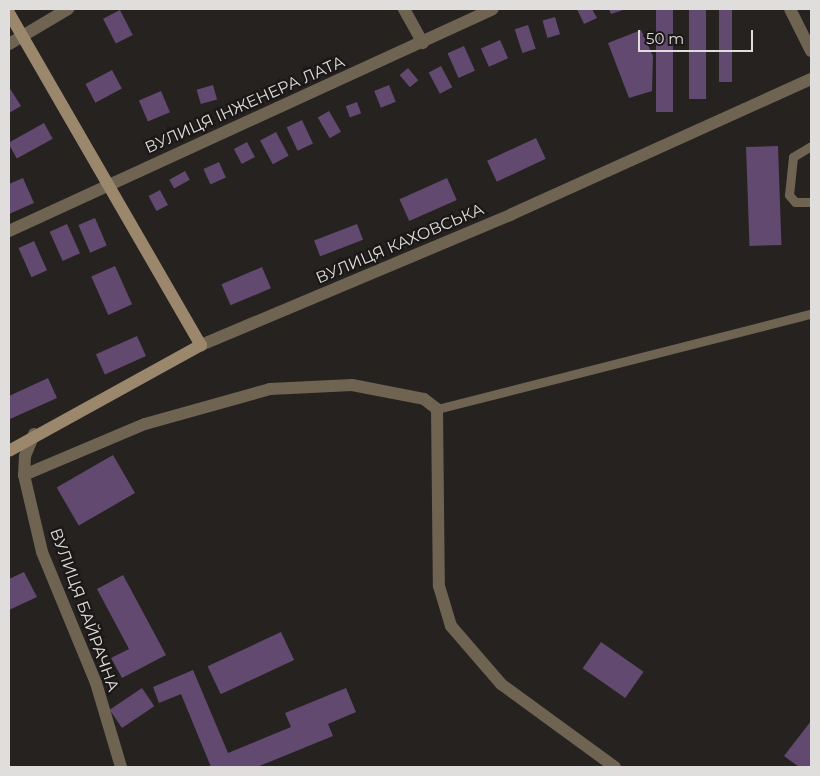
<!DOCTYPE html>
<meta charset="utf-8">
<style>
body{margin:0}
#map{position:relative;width:820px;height:776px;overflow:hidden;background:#252220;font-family:Montserrat,sans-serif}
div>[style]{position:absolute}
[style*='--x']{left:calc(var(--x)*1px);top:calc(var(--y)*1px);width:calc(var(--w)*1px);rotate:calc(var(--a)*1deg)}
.building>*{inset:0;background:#62496f;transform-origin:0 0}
.lane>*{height:9px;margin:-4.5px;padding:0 4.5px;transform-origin:4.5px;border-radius:4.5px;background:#6f6352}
.street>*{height:12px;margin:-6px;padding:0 6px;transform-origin:6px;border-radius:6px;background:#6f6352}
.secondary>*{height:12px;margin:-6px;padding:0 6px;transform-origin:6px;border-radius:6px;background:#9b886c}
span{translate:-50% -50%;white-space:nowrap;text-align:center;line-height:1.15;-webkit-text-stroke:4.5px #1b1817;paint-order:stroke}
.street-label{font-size:16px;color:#e0dedd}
.frame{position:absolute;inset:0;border:10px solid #e0dedd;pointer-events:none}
.scale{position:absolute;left:638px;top:30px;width:115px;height:22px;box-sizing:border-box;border:2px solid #e0dedd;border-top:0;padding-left:6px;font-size:15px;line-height:18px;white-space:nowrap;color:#e0dedd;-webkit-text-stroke:4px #1b1817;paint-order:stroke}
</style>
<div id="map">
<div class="building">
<div style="clip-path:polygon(577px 9px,592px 9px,597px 18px,584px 24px)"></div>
<div style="clip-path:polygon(609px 9px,626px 9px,611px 14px)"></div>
<div style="left:656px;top:9px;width:17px;height:103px"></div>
<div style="left:689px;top:9px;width:17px;height:90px"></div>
<div style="left:719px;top:9px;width:13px;height:73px"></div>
<div style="left:120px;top:10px;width:28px;height:19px;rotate:63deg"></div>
<div style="left:555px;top:17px;width:18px;height:13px;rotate:74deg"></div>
<div style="left:528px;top:25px;width:25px;height:14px;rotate:72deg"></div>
<div style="clip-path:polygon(641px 30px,653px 56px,652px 91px,629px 98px,608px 43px)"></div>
<div style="left:500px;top:40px;width:20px;height:21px;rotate:66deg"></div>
<div style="left:464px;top:46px;width:27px;height:18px;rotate:66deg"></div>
<div style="left:441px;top:66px;width:24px;height:14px;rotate:62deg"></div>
<div style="left:408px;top:68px;width:16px;height:11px;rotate:50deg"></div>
<div style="left:112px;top:70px;width:21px;height:30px;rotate:62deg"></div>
<div style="left:213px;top:85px;width:15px;height:17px;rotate:74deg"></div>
<div style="left:389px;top:85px;width:18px;height:16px;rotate:68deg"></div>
<div style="clip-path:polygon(9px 87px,21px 106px,9px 113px)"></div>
<div style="left:161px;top:91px;width:23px;height:24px;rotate:67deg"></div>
<div style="left:357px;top:102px;width:12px;height:12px;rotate:70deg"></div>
<div style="left:329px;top:111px;width:24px;height:13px;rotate:60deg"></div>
<div style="left:302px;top:120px;width:26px;height:17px;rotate:65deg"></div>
<div style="left:44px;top:123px;width:18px;height:41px;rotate:61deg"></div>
<div style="left:276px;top:132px;width:27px;height:18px;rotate:62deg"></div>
<div style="left:536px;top:138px;width:23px;height:54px;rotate:65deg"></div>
<div style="left:247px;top:142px;width:17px;height:15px;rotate:62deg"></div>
<div style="left:778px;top:146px;width:99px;height:32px;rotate:88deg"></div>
<div style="left:219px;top:162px;width:17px;height:17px;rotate:66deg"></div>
<div style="left:185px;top:171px;width:10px;height:18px;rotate:61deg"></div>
<div style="clip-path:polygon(23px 178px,34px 203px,9px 214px,9px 184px)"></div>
<div style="left:447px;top:178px;width:24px;height:52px;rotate:66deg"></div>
<div style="left:160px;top:190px;width:17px;height:13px;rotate:62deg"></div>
<div style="left:95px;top:218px;width:30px;height:18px;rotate:67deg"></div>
<div style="left:67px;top:224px;width:32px;height:19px;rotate:66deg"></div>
<div style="left:357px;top:224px;width:17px;height:46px;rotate:69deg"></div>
<div style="left:34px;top:241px;width:32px;height:17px;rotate:66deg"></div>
<div style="left:115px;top:266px;width:42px;height:26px;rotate:66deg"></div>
<div style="left:262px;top:267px;width:23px;height:44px;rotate:67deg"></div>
<div style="left:137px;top:336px;width:22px;height:45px;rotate:66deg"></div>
<div style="clip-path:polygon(48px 378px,57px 398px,10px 419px,9px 396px)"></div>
<div style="left:113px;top:455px;width:44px;height:65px;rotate:60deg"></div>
<div style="clip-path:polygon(24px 572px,37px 597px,9px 610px,9px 579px)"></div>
<div style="clip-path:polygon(123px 575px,166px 655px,122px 678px,111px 658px,129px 649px,97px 589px)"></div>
<div style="left:281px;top:632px;width:31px;height:81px;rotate:65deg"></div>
<div style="left:601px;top:642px;width:52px;height:32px;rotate:35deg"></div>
<div style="clip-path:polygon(193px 670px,228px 753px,291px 727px,285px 713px,346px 688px,356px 712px,328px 724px,333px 736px,257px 767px,211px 767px,181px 694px,159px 703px,153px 687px)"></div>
<div style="left:142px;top:688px;width:22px;height:39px;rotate:56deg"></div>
<div style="clip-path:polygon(811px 721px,811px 767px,799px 767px,784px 756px)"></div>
</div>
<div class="lane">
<div style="--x:811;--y:146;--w:21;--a:149"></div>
<div style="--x:793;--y:157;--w:38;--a:96"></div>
<div style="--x:789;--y:195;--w:9;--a:49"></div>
<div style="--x:795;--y:202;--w:16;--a:0"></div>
<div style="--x:437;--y:409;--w:386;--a:-14.3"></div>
</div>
<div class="street">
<div style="--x:404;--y:9;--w:39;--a:61"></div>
<div style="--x:790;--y:9;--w:47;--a:63.4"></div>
<div style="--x:9;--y:44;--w:69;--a:-30.7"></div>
<div style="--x:9;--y:231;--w:532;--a:-24.64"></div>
<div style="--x:201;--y:345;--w:337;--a:-22.8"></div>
<div style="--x:512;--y:214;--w:328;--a:-24.3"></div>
<div style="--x:34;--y:434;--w:24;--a:112"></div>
<div style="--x:25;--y:456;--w:19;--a:93"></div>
<div style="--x:24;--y:475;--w:79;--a:76.8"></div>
<div style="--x:42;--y:552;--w:142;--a:67.6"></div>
<div style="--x:96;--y:683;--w:88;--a:73.4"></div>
<div style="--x:24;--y:475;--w:131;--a:-22.9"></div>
<div style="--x:145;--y:424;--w:130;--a:-15.6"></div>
<div style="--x:270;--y:389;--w:82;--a:-2.8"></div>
<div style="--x:352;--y:385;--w:73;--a:11"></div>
<div style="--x:424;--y:399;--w:16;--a:38"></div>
<div style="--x:437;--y:409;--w:177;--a:89.4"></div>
<div style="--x:439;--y:586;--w:42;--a:73.3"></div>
<div style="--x:451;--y:626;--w:77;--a:49.2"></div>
<div style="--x:501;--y:684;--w:141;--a:36.1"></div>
</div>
<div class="secondary">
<div style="--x:9;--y:13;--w:384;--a:60"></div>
<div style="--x:201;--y:345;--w:219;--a:151.1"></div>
</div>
<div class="street-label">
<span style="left:245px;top:105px;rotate:-24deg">ВУЛИЦЯ ІНЖЕНЕРА ЛАТА</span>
<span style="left:400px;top:244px;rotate:-23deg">ВУЛИЦЯ КАХОВСЬКА</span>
<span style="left:84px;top:610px;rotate:70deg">ВУЛИЦЯ БАЙРАЧНА</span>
</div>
<div class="frame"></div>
<div class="scale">50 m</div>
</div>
